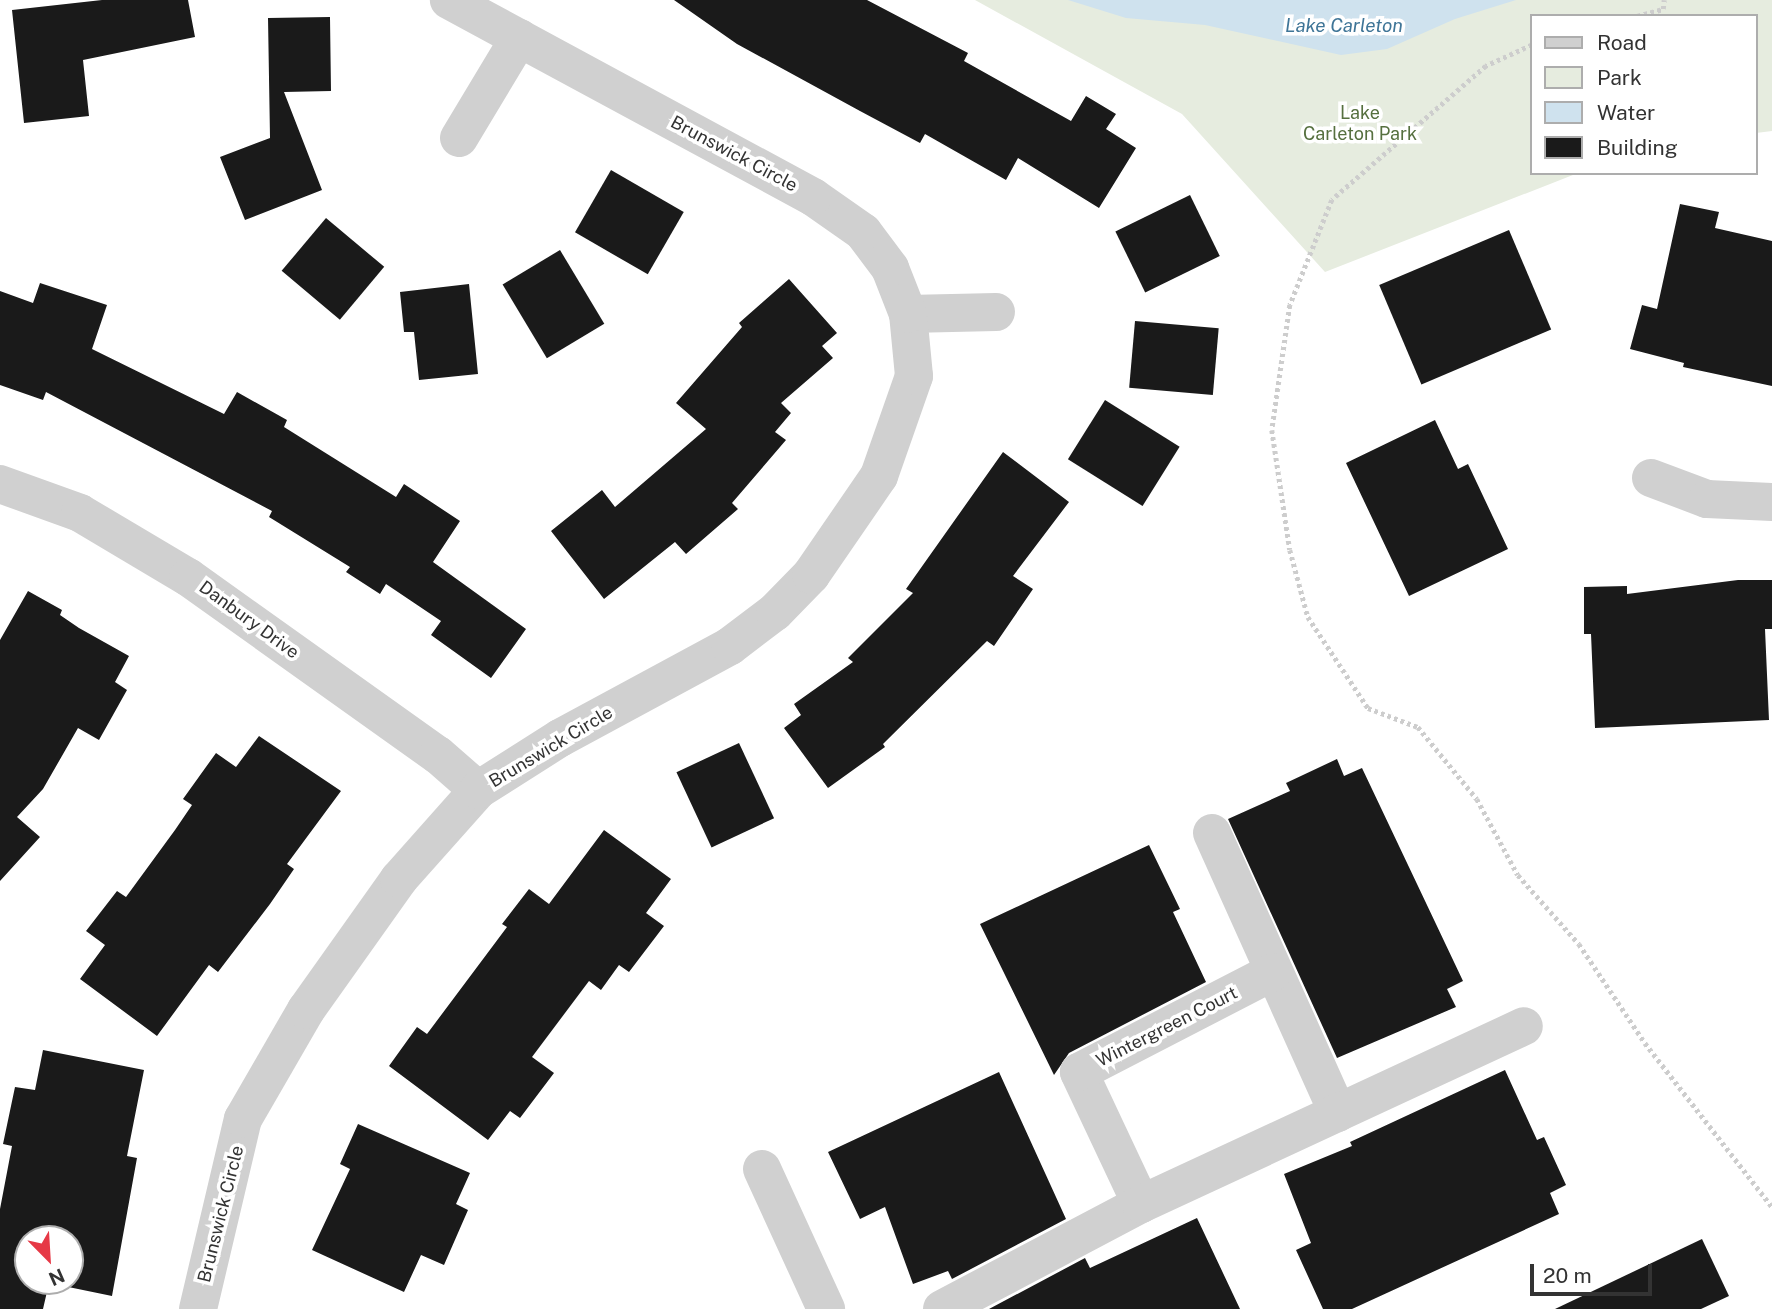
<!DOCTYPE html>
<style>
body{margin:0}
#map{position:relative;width:1772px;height:1309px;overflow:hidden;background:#fff;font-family:"Public Sans",sans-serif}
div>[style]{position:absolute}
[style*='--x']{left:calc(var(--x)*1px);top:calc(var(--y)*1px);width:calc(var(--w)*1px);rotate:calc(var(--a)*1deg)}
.green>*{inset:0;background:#e6ecdf}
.water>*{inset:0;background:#cfe2ee}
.building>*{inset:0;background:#1a1a1a;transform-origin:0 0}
.path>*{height:4.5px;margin-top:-2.25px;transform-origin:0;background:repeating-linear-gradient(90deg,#cdcdcd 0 3.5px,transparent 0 7px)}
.minor>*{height:38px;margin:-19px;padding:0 19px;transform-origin:19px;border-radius:19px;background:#d0d0d0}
span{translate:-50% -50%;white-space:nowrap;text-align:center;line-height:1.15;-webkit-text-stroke:7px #fff;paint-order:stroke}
.park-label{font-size:18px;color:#56703f}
.street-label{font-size:18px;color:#333}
.water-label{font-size:19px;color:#3f7597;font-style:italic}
.legend{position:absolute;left:1530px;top:14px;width:228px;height:161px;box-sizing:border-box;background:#fff;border:2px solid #adadad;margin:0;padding:9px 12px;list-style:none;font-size:21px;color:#333}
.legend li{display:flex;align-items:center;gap:14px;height:35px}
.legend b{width:35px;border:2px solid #adadad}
.north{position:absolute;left:14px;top:1225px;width:70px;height:70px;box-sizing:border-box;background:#fff;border:2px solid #adadad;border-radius:50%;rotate:156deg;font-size:19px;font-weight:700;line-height:28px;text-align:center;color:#333}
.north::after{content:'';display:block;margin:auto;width:24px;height:32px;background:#e63946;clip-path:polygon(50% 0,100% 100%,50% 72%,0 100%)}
.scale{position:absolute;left:1530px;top:1264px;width:122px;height:32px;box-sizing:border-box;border:4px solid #333;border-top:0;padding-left:9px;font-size:21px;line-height:24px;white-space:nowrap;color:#333;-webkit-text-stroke:5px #fff;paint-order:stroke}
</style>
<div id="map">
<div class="green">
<div style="clip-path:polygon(975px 0,1772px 0,1772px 131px,1756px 133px,1756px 16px,1532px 16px,1532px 173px,1578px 173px,1325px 272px,1182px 114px)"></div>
</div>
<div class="water">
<div style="clip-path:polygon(1068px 0,1516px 0,1455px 19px,1387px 49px,1341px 55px,1205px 25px,1126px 18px)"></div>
</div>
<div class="building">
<div style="clip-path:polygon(102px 0,188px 0,195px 37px,83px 60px,89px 116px,24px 123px,12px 10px)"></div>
<div style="clip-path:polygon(674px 0,867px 0,968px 53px,964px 61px,1071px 121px,1086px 96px,1116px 114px,1106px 129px,1136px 148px,1099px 208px,1018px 158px,1006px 180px,925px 134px,920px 143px,860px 111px,737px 44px)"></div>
<div style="clip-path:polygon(330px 17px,331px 91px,284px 92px,322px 190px,245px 220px,220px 157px,270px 138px,268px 18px)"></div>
<div style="left:611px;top:170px;width:84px;height:72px;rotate:30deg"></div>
<div style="left:1190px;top:195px;width:68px;height:83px;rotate:64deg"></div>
<div style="clip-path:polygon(1680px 204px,1719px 212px,1715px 228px,1772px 241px,1772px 386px,1683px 367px,1684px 363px,1630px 349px,1642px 305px,1657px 309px)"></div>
<div style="left:326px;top:218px;width:76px;height:69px;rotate:40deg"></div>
<div style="left:1509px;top:230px;width:108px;height:141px;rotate:67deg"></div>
<div style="left:560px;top:250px;width:86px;height:67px;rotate:59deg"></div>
<div style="clip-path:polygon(789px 279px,837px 333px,822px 346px,833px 358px,781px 403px,791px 413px,775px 432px,786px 440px,732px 503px,738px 509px,686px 554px,675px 542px,604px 599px,551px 531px,602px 490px,615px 507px,706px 429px,676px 403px,742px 327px,739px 323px)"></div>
<div style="clip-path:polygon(40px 283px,107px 305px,92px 349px,224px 414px,237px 392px,287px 420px,284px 427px,396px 497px,404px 484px,460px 521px,433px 562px,526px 629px,491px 678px,431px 635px,441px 621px,386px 584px,380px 594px,346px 572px,350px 567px,269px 517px,272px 511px,46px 392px,43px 400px,0 385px,0 291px,33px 303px)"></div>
<div style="clip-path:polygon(469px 284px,478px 374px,419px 380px,414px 332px,404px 332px,400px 292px)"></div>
<div style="left:1135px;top:321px;width:84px;height:67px;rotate:5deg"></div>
<div style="left:1105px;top:400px;width:88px;height:70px;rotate:32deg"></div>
<div style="clip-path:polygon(1435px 420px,1458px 469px,1468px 464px,1508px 549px,1409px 596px,1346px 463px)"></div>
<div style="clip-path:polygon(1003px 452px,1069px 502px,1013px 576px,1033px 589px,994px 646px,987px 641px,883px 744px,885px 747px,828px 788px,784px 728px,801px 715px,794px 704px,853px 662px,848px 658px,913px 593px,906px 589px)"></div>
<div style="clip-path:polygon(1738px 580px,1772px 580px,1772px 629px,1765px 629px,1769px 720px,1595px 728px,1591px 634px,1584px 634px,1584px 587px,1627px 586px,1627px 594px)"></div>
<div style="clip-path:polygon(28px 591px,62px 610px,60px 615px,79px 628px,129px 656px,115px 682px,127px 690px,99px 740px,78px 728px,43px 789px,17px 817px,40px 837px,0 881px,0 640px)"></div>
<div style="clip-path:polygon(259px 736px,341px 791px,287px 864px,294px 869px,270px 904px,218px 972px,209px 965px,157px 1036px,80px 979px,105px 945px,86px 931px,117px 891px,126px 897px,175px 830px,192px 805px,183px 799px,216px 753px,236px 767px)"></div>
<div style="left:739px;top:743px;width:83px;height:69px;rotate:65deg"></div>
<div style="clip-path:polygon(1337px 759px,1344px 776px,1362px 768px,1463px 981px,1447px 989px,1456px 1007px,1337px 1058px,1228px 819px,1290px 791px,1286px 783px)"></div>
<div style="clip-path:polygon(604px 830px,671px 879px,646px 913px,664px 926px,629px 972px,619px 965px,601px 990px,589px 981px,532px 1057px,554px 1073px,520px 1118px,510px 1111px,488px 1140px,389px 1066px,417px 1027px,427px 1034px,507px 927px,502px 924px,529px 889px,549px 904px)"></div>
<div style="clip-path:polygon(1149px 845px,1180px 909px,1173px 912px,1206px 982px,1069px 1053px,1054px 1075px,980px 924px)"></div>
<div style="clip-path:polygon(evenodd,43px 1050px,144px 1070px,127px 1156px,137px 1158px,112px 1296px,49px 1283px,43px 1309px,0 1309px,0 1209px,12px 1146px,3px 1144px,15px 1087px,35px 1090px,43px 1050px,28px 1239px,70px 1239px,70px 1281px,28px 1281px,28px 1239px)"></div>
<div style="clip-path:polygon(1505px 1070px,1537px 1140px,1544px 1137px,1566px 1185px,1550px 1193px,1559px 1214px,1352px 1309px,1323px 1309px,1296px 1250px,1311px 1243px,1284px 1174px,1352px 1146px,1350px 1142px)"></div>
<div style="clip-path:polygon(999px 1072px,1066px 1219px,952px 1279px,948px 1271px,913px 1284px,885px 1207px,860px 1219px,828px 1152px)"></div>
<div style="clip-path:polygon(358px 1124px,470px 1173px,456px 1204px,468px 1210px,444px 1265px,421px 1255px,404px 1292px,312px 1250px,350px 1169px,340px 1164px)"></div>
<div style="clip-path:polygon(1197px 1218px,1240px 1309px,989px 1309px,1085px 1258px,1090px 1268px)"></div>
<div style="clip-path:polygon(1702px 1239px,1729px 1296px,1701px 1309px,1555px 1309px)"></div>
</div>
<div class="path">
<div style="--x:1637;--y:16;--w:27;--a:-15"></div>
<div style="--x:1663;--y:9;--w:9;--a:-84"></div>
<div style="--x:1532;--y:45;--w:51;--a:155.5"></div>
<div style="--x:1486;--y:66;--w:204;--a:139"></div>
<div style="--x:1332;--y:200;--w:113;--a:111.8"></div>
<div style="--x:1290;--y:305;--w:126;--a:98.2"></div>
<div style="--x:1272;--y:430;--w:121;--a:81.5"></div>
<div style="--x:1290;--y:550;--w:69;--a:75"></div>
<div style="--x:1308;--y:617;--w:109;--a:56.6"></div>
<div style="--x:1368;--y:708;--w:53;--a:20.8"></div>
<div style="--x:1418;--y:727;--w:93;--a:50.7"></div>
<div style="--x:1477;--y:799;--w:86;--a:61.7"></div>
<div style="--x:1518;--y:875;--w:92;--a:48.5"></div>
<div style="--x:1579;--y:944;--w:119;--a:56.3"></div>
<div style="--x:1645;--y:1043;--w:207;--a:52.2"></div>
</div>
<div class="minor">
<div style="--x:459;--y:138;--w:117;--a:-59"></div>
<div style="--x:908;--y:314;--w:88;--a:-1.3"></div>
<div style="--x:1651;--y:478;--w:60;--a:20.6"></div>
<div style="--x:1707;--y:499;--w:65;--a:2.6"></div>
<div style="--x:0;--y:484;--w:85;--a:19.9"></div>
<div style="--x:80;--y:513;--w:126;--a:30.7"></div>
<div style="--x:188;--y:577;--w:307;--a:35.5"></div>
<div style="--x:438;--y:755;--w:53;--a:41.2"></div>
<div style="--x:1212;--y:833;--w:307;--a:65.8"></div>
<div style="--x:762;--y:1169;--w:154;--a:65.4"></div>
<div style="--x:1141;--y:1204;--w:146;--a:-115.2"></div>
<div style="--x:1079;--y:1072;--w:218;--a:-27.3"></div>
<div style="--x:198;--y:1309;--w:195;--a:-76.7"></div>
<div style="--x:243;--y:1119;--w:126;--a:-60"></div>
<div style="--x:306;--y:1010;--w:161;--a:-54.6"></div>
<div style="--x:399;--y:879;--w:119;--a:-48.4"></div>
<div style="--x:478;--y:790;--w:97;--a:-32.4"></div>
<div style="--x:560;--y:738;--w:193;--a:-28.4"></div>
<div style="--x:730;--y:646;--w:56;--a:-37.1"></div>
<div style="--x:775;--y:612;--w:52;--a:-45.8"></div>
<div style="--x:811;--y:575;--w:120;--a:-55.5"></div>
<div style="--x:879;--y:476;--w:106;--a:-70.7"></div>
<div style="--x:914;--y:376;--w:62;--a:-95.5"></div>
<div style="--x:908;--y:314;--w:49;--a:-111.4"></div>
<div style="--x:890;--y:268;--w:45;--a:-126.9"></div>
<div style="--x:863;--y:232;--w:61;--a:-145"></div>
<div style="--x:813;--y:197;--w:414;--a:-151.6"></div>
<div style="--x:942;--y:1309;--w:225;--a:-27.8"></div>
<div style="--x:1141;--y:1204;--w:422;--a:-24.9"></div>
</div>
<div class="park-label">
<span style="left:1360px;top:124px">Lake<br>Carleton Park</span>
</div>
<div class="street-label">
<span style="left:734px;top:154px;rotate:28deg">Brunswick Circle</span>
<span style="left:249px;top:620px;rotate:36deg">Danbury Drive</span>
<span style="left:551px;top:747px;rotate:-31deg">Brunswick Circle</span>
<span style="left:1167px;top:1027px;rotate:-27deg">Wintergreen Court</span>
<span style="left:221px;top:1214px;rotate:-76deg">Brunswick Circle</span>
</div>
<div class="water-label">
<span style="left:1344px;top:26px">Lake Carleton</span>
</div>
<ul class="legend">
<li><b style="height:9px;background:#d0d0d0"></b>Road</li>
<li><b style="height:19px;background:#e6ecdf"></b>Park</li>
<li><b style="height:19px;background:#cfe2ee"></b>Water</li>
<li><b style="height:19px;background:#1a1a1a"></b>Building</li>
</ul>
<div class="north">N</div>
<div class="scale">20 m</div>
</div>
